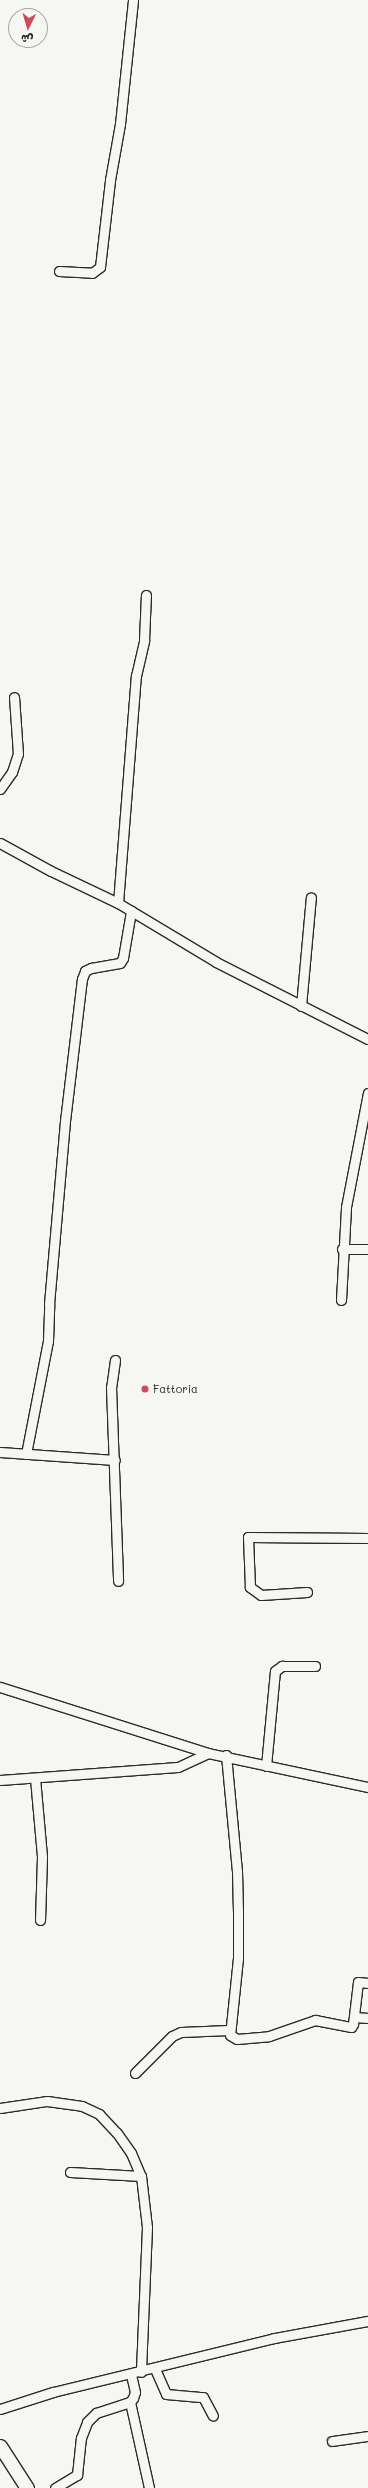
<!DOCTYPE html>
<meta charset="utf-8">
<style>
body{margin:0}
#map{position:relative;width:368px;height:2488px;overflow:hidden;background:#f6f6f2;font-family:Mali,"Playpen Sans Arabic",sans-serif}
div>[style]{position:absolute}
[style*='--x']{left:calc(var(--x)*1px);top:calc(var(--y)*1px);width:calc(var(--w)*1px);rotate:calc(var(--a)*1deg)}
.roads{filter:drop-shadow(1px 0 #2b2b2b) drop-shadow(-1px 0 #2b2b2b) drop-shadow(0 1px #2b2b2b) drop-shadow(0 -1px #2b2b2b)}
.street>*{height:9px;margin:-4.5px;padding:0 4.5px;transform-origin:4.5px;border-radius:4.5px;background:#f6f6f2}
.secondary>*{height:13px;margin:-6.5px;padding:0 6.5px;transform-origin:6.5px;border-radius:6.5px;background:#f6f6f2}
.dots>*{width:11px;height:11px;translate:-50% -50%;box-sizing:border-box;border:2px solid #f6f6f2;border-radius:50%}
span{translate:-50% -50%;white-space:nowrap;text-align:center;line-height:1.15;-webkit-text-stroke:4px #f6f6f2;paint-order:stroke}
.poi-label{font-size:11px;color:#2b2b2b}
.left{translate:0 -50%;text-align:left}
.north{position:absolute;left:8px;top:8px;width:40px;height:40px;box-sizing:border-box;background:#f6f6f2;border:1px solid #a5a5a2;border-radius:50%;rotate:185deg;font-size:11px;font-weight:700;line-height:16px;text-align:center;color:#2b2b2b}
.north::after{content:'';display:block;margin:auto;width:14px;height:18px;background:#d1495b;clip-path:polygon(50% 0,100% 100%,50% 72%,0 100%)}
</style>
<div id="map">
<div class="roads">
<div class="street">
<div style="--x:59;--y:271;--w:33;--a:3"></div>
<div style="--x:92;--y:273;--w:10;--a:-37"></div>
<div style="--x:100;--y:267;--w:88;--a:-83.4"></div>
<div style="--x:110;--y:180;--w:57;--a:-79.9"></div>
<div style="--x:120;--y:124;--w:125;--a:-84"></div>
<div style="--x:0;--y:789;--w:21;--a:-55"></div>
<div style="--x:12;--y:772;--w:19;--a:-72"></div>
<div style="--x:18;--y:754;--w:57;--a:-94"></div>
<div style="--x:0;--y:843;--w:58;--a:28.8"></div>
<div style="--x:51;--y:871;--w:74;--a:25.5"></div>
<div style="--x:118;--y:903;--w:114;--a:31"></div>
<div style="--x:216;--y:962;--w:170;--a:26.9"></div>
<div style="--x:118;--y:903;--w:228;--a:-85.5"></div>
<div style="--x:136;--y:676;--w:37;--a:-77"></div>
<div style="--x:144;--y:640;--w:45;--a:-87.5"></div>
<div style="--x:301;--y:1006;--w:109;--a:-84.8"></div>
<div style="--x:342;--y:1249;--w:26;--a:0"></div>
<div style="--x:341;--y:1300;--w:93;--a:-86.9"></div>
<div style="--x:346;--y:1207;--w:116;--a:-79.1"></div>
<div style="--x:115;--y:1360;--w:27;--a:98"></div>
<div style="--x:111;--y:1387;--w:194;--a:87.9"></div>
<div style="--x:0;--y:1452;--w:115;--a:4"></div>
<div style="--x:26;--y:1454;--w:115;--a:-79"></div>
<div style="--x:48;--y:1341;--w:37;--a:-88"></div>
<div style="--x:49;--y:1304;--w:184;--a:-85"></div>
<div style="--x:65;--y:1121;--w:143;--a:-83.2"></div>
<div style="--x:82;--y:979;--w:9;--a:-69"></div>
<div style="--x:85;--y:971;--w:7;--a:-27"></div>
<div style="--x:91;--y:968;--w:29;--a:-10"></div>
<div style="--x:120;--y:963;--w:6;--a:-59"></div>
<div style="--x:123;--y:958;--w:48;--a:-80.3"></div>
<div style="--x:307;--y:1592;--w:46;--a:176.3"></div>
<div style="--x:261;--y:1595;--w:14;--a:-144"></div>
<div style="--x:250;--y:1587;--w:50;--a:-92.3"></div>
<div style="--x:248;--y:1537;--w:120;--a:0.5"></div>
<div style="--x:0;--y:1687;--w:218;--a:17.6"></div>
<div style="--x:208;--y:1753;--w:164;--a:12"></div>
<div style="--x:226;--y:1755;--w:117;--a:84.6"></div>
<div style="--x:237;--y:1871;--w:41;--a:88.6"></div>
<div style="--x:238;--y:1912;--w:46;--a:90"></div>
<div style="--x:238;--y:1958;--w:77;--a:95.9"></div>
<div style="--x:230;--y:2035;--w:8;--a:30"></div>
<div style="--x:237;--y:2039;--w:32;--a:-5"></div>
<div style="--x:269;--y:2036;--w:49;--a:-19.2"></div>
<div style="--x:315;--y:2020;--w:37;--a:11"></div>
<div style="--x:351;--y:2027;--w:4;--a:-56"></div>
<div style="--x:353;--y:2024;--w:42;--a:-83.2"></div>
<div style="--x:358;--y:1982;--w:10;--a:6"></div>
<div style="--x:266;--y:1766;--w:95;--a:-84.6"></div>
<div style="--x:275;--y:1671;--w:9;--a:-36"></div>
<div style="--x:282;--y:1666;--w:33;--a:0"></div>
<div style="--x:35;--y:1778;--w:79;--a:84.9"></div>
<div style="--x:42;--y:1857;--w:63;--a:91.8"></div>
<div style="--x:0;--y:1780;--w:178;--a:-4.2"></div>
<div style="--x:178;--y:1767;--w:33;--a:-25"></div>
<div style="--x:354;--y:2017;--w:14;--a:4"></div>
<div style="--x:135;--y:2073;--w:52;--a:-45"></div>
<div style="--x:172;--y:2036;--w:10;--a:-24"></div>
<div style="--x:181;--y:2032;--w:48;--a:-2.4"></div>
<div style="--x:0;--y:2108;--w:48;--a:-8.5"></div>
<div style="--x:47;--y:2101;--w:35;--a:8"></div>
<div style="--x:82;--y:2106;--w:19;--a:25"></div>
<div style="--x:99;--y:2114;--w:26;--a:47"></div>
<div style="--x:117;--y:2133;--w:24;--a:55"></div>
<div style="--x:131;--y:2153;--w:25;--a:67"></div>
<div style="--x:141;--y:2176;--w:51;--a:83.3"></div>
<div style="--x:147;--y:2227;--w:145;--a:92.4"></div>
<div style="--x:70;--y:2172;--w:71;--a:3.2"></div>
<div style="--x:155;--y:2369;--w:27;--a:66"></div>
<div style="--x:166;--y:2394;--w:37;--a:5"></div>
<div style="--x:203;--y:2397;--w:21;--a:62"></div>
<div style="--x:130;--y:2402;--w:88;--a:77.5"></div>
<div style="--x:0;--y:2409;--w:56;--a:-17.8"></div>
<div style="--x:53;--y:2392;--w:228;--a:-13.7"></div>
<div style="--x:274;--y:2338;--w:96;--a:-10.3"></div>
<div style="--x:332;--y:2441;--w:36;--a:-8"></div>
<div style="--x:55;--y:2488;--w:26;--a:-31"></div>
<div style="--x:77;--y:2475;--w:37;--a:-84"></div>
<div style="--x:81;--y:2438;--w:17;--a:-69"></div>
<div style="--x:87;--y:2422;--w:13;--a:-45"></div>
<div style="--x:96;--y:2413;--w:36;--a:-18"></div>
<div style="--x:130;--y:2402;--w:5;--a:-53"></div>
<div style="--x:133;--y:2398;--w:6;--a:-72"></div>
<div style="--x:135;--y:2392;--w:17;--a:-103"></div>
</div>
<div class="secondary">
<div style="--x:0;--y:2446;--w:50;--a:57.3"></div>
</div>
</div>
<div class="dots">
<div style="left:145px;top:1389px;background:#d1495b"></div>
</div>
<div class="poi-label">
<span class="left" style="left:153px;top:1389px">Fattoria</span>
</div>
<div class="north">ش</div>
</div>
